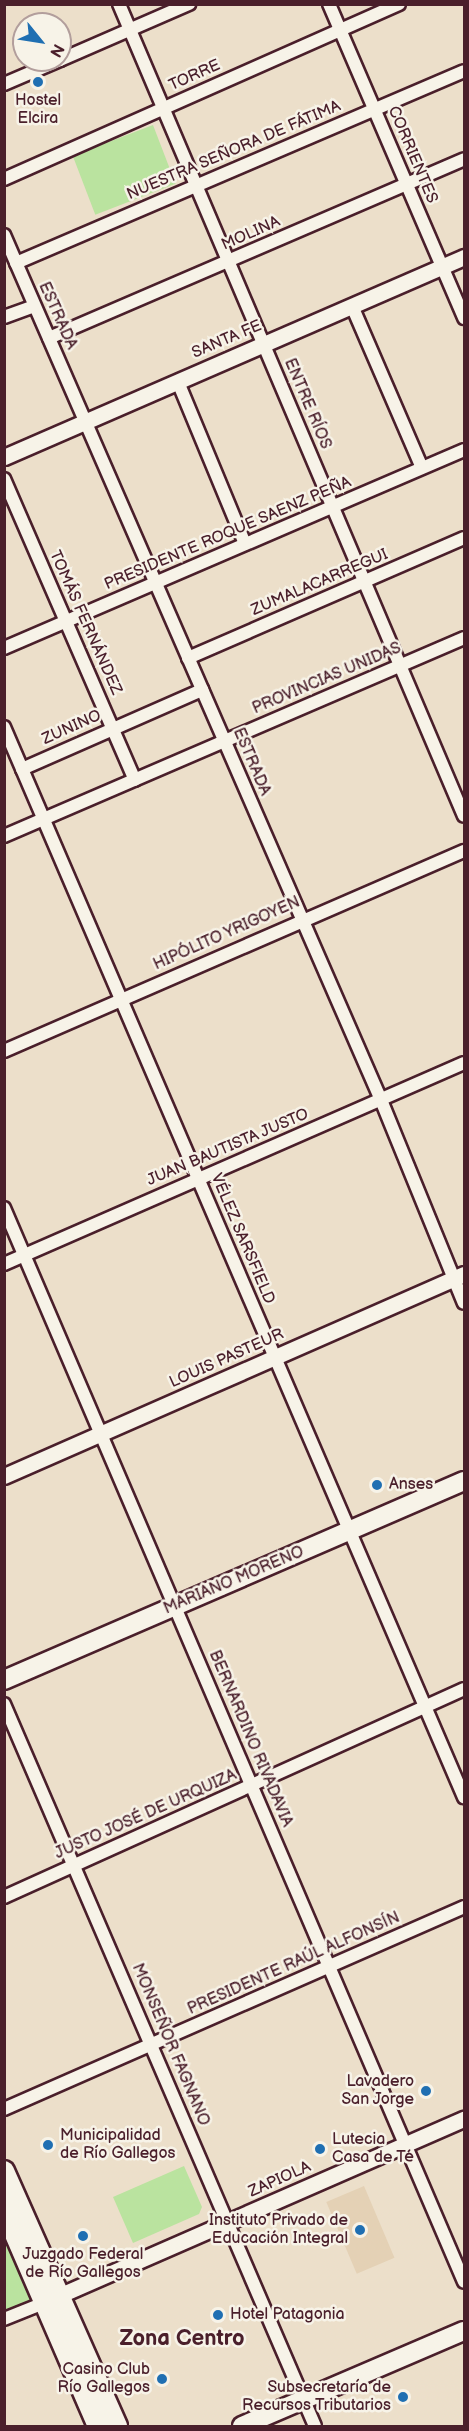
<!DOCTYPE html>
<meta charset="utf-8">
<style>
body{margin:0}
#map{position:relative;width:469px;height:2431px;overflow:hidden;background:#ecdfca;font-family:"Balsamiq Sans",sans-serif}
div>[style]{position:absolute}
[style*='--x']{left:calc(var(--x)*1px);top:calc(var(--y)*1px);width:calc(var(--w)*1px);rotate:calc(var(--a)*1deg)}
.built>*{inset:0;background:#e4d1b5;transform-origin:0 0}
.green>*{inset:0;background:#bae39f;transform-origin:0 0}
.roads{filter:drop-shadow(2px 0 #4a1f2b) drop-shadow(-2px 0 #4a1f2b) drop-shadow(0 2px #4a1f2b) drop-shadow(0 -2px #4a1f2b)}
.minor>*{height:12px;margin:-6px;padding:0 6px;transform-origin:6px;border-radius:6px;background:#f7f3e8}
.tertiary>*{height:15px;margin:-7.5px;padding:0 7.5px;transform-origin:7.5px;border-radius:7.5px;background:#f7f3e8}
.secondary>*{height:18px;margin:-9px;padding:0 9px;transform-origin:9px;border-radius:9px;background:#f7f3e8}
.primary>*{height:20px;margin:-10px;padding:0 10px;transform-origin:10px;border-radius:10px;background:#f7f3e8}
.dots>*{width:16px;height:16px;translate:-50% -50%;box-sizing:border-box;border:3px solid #f7f3e8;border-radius:50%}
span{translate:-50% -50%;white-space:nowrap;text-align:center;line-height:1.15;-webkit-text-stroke:5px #f7f3e8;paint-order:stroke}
.street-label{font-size:16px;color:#4a1f2b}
.poi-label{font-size:16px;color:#4a1f2b}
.left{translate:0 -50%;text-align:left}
.right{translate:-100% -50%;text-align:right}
.district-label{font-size:22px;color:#4a1f2b;font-weight:700}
.frame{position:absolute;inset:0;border:6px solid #4a1f2b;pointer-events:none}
.north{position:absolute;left:12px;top:12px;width:60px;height:60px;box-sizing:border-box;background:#f7f3e8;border:2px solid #b29e9c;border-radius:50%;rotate:120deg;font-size:16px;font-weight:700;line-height:24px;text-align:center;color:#4a1f2b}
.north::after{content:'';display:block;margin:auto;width:21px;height:27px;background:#1f6fb2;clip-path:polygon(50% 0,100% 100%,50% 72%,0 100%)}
</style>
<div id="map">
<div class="built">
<div style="left:364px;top:2186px;width:78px;height:41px;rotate:67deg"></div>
</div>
<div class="green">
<div style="left:153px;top:125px;width:63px;height:86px;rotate:69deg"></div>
<div style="clip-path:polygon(184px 2166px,202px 2207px,199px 2214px,133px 2243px,113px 2197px)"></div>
<div style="clip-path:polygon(4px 2209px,44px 2303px,4px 2319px)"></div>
</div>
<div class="roads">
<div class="minor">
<div style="--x:119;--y:4;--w:882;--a:66.98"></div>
<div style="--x:329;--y:4;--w:342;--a:66.7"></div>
<div style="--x:60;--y:60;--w:141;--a:-23.5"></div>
<div style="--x:4;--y:84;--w:61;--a:-23.2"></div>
<div style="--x:4;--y:179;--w:432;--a:-23.9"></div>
<div style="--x:4;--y:235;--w:944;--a:66.45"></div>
<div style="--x:381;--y:1100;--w:219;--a:67.8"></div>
<div style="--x:16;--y:263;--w:487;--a:-23.2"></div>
<div style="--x:352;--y:306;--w:176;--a:66.6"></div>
<div style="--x:4;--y:317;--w:32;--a:-20"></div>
<div style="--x:49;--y:338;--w:452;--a:-23.3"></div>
<div style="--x:178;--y:382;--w:175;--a:67.5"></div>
<div style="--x:4;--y:479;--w:328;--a:66.5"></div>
<div style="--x:4;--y:648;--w:501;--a:-23.29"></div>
<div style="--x:188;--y:658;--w:301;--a:-23.5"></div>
<div style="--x:4;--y:727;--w:1165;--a:66.74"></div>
<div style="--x:22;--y:769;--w:197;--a:-23.7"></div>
<div style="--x:4;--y:836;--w:501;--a:-23.29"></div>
<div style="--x:4;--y:1051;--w:502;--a:-23.5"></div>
<div style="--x:4;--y:1208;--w:1168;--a:66.81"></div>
<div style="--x:4;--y:1264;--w:502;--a:-23.6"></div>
<div style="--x:4;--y:1704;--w:786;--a:66.7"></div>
<div style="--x:4;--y:1897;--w:505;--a:-24.33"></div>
<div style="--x:4;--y:2109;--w:502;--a:-23.71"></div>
<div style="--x:4;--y:2319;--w:43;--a:-21.8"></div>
</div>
<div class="tertiary">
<div style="--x:4;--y:457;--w:502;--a:-23.5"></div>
<div style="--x:4;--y:1476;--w:502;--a:-23.71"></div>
<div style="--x:49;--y:2300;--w:453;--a:-23.6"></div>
</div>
<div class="secondary">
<div style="--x:4;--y:1680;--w:501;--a:-23.39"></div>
<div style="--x:242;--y:2426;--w:241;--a:-23.2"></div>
</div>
<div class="primary">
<div style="--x:4;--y:2171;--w:279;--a:66.1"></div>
<div style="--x:4;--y:2209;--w:236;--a:66.6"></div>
</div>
</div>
<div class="dots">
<div style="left:38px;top:82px;background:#1f6fb2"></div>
<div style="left:377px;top:1485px;background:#1f6fb2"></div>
<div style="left:426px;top:2091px;background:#1f6fb2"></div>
<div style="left:48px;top:2145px;background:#1f6fb2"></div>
<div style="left:320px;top:2149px;background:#1f6fb2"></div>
<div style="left:360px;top:2230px;background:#1f6fb2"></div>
<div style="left:83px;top:2236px;background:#1f6fb2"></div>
<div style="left:218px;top:2315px;background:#1f6fb2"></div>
<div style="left:162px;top:2379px;background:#1f6fb2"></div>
<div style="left:403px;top:2397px;background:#1f6fb2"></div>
</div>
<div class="street-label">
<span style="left:195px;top:76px;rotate:-24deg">TORRE</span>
<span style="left:234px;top:151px;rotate:-23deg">NUESTRA SEÑORA DE FÁTIMA</span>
<span style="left:412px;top:155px;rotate:67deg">CORRIENTES</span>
<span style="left:251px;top:234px;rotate:-24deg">MOLINA</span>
<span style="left:57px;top:316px;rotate:66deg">ESTRADA</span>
<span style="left:227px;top:340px;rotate:-23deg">SANTA FE</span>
<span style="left:307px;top:404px;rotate:67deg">ENTRE RÍOS</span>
<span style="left:228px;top:534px;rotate:-23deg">PRESIDENTE ROQUE SAENZ PEÑA</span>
<span style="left:320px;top:583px;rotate:-23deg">ZUMALACARREGUI</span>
<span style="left:85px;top:623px;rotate:66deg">TOMÁS FERNÁNDEZ</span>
<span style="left:327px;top:679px;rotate:-23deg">PROVINCIAS UNIDAS</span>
<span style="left:72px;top:728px;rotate:-24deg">ZUNINO</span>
<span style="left:251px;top:762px;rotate:67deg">ESTRADA</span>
<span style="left:227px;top:934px;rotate:-24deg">HIPÓLITO YRIGOYEN</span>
<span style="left:228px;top:1148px;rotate:-23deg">JUAN BAUTISTA JUSTO</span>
<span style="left:242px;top:1239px;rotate:67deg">VÉLEZ SARSFIELD</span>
<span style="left:227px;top:1359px;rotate:-24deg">LOUIS PASTEUR</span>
<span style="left:234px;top:1581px;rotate:-23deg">MARIANO MORENO</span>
<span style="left:250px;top:1739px;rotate:67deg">BERNARDINO RIVADAVIA</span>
<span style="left:146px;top:1815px;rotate:-24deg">JUSTO JOSÉ DE URQUIZA</span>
<span style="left:294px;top:1964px;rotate:-24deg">PRESIDENTE RAÚL ALFONSÍN</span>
<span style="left:170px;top:2045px;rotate:67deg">MONSEÑOR FAGNANO</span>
<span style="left:280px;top:2180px;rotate:-24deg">ZAPIOLA</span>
</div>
<div class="poi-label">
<span style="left:38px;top:110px">Hostel<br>Elcira</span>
<span class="left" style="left:389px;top:1485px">Anses</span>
<span class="right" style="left:414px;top:2091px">Lavadero<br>San Jorge</span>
<span class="left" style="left:60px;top:2145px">Municipalidad<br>de Río Gallegos</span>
<span class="left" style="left:332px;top:2149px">Lutecia<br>Casa de Té</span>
<span class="right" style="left:348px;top:2230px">Instituto Privado de<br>Educación Integral</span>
<span style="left:83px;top:2264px">Juzgado Federal<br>de Río Gallegos</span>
<span class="left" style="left:230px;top:2315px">Hotel Patagonia</span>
<span class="right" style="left:150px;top:2379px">Casino Club<br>Río Gallegos</span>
<span class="right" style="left:391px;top:2397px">Subsecretaría de<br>Recursos Tributarios</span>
</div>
<div class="district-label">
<span style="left:182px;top:2339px">Zona Centro</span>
</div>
<div class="frame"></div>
<div class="north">N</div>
</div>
